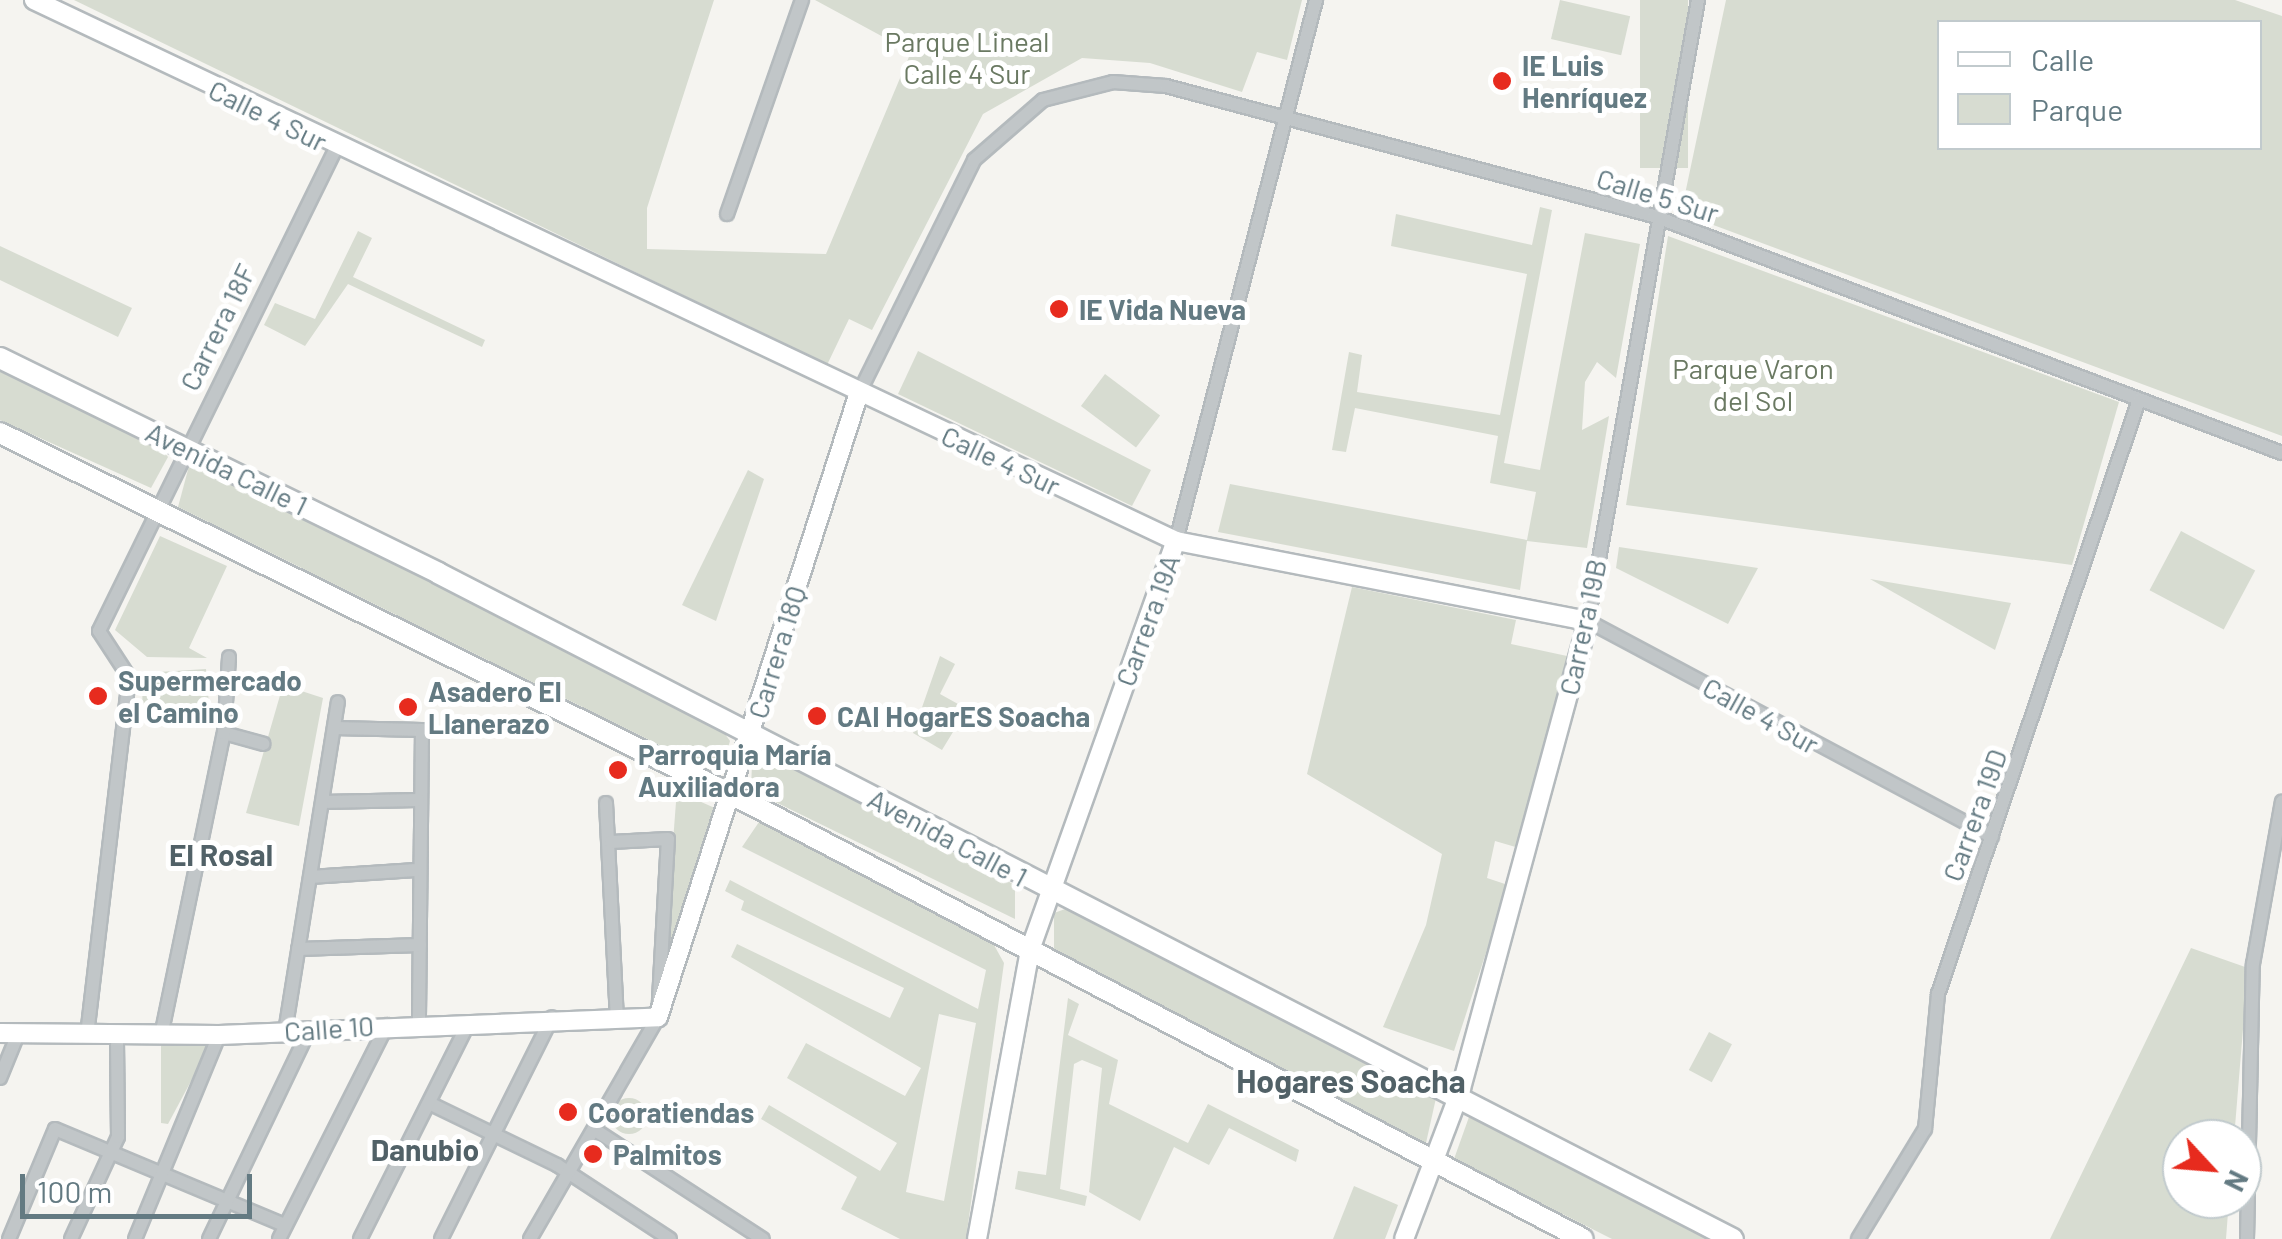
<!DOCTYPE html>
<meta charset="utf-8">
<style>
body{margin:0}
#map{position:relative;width:2282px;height:1239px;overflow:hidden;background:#f5f4f0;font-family:Barlow,sans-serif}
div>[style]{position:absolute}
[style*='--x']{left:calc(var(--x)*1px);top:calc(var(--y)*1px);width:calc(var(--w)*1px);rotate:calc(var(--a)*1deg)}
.green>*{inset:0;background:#d7dcd1;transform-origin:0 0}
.round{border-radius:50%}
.roads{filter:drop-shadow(2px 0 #b4babd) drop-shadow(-2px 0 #b4babd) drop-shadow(0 2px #b4babd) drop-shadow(0 -2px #b4babd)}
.street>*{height:12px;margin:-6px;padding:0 6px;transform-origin:6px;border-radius:6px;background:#c1c6c8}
.secondary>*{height:18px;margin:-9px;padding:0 9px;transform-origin:9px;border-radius:9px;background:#fff}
.primary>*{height:20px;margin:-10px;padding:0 10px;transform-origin:10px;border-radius:10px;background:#fff}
.dots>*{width:28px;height:28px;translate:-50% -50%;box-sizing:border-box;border:5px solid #fff;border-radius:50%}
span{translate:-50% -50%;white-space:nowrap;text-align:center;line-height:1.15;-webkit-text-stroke:10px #fff;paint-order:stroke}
.park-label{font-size:28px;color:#6a7962}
.poi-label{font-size:28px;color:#637a82;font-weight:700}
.left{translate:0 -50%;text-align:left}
.street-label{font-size:28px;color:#637a82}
.neighbourhood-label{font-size:30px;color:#516167;font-weight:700}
.quarter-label{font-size:32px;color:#516167;font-weight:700}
.legend{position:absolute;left:1937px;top:20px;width:325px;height:130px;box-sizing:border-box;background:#fff;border:2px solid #c1cacd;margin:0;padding:12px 18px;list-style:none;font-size:30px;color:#637a82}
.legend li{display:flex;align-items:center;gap:20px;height:50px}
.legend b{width:50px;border:2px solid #c1cacd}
.north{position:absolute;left:2162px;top:1119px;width:100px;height:100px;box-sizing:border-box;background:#fff;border:2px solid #c1cacd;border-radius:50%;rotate:116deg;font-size:28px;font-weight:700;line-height:40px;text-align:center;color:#637a82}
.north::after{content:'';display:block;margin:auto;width:35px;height:45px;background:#e72b1e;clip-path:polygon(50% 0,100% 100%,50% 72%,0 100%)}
.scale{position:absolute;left:20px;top:1174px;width:232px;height:45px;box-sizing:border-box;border:5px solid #637a82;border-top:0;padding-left:12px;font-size:30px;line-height:35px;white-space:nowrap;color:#637a82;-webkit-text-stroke:8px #fff;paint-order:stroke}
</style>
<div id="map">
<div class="green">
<div style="clip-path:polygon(74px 0,714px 0,647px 208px,647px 249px,826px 254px,911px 52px,815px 0,1302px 0,1287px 60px,1257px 52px,1242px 92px,1150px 63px,1082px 58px,983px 114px,872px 330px,849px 319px,827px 365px)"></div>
<div style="left:1560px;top:0;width:72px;height:40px;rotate:13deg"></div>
<div style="left:1640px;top:0;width:48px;height:168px"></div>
<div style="clip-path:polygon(evenodd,1726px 0,2235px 0,2282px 16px,2282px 436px,1681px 213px,1726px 0,1940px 22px,2260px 22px,2260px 148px,1940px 148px,1940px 22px)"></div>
<div style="clip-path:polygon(1540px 207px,1552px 210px,1504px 463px,1540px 470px,1585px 233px,1640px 244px,1616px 378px,1597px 362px,1585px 382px,1582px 430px,1609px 416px,1587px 548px,1527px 541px,1520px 590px,1218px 532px,1230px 484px,1527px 540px,1536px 492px,1490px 483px,1498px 436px,1355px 408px,1346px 452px,1332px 450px,1349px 352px,1362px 355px,1357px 392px,1500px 415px,1527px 274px,1391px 246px,1396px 214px,1532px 245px)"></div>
<div style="clip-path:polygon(358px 231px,372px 238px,353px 277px,485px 340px,482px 347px,348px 284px,305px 346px,264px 325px,275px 303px,315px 319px)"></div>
<div style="clip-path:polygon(1668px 236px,2119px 402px,2072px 565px,1626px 505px)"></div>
<div style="clip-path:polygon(0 246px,132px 308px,118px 337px,0 280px)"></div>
<div style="clip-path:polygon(918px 351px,1151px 470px,1132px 506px,898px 394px)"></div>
<div style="clip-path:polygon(0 368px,161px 448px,168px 457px,151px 488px,0 420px)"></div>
<div style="left:1105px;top:374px;width:69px;height:40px;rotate:37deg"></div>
<div style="clip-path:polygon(201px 462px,723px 731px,730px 741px,720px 775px,178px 507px,189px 466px)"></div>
<div style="clip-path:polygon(748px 470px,764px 479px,716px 621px,682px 605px)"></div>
<div style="left:2181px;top:531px;width:84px;height:67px;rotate:28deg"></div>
<div style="clip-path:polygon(160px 536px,227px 566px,189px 648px,207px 658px,147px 657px,115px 630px)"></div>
<div style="clip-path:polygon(1619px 547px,1758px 568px,1728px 624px,1616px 568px)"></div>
<div style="clip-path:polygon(1870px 579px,2011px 603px,1995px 650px)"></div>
<div style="clip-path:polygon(1352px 587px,1516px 620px,1511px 644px,1567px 656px,1519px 848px,1495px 841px,1487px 878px,1508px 885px,1454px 1051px,1383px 1027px,1426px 925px,1442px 854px,1307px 774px)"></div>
<div style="clip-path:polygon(940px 656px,955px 664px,940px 694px,967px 709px,942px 750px,913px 733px)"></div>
<div style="clip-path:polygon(206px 669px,209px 705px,142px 713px,143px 673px)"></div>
<div style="clip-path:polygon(283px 685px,323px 698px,299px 826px,246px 813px)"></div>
<div style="clip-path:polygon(765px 753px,1015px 885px,1015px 919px,751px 790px,752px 763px)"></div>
<div style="clip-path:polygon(681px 793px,717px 809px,663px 974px,676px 802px)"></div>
<div style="clip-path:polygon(evenodd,759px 822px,994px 945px,1004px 963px,966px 1239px,900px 1239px,841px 1209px,857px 1177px,761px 1119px,769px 1105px,880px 1171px,897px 1143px,787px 1078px,806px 1043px,905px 1096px,921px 1068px,731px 957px,737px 944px,890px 1018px,904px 988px,741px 910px,744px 901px,725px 891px,730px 880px,978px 1009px,986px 970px,742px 847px,759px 822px,939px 1014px,976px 1023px,944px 1201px,906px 1192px,939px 1014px)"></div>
<div style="clip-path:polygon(1068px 908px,1436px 1098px,1426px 1143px,1054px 952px,1054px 913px)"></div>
<div style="clip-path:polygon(2191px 948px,2248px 968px,2234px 1139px,2182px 1139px,2182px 1199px,2229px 1199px,2226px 1239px,2050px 1239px)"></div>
<div style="clip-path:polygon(1068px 998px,1079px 1004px,1068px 1035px,1118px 1060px,1109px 1104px,1188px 1143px,1208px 1104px,1299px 1150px,1296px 1162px,1229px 1128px,1209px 1165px,1174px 1147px,1140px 1221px,1089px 1192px,1102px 1068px,1082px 1060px,1074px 1064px,1060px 1189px,1087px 1196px,1085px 1206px,1015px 1189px,1018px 1171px,1046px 1175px)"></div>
<div style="left:1709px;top:1032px;width:26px;height:43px;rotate:28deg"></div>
<div style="clip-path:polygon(212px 1042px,168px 1124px,161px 1123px,161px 1045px)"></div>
<div class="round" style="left:611px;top:1098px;width:36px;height:36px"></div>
<div style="clip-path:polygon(1469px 1117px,1709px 1239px,1612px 1239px,1454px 1159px)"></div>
<div style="clip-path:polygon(1354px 1186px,1398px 1205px,1385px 1239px,1333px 1239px)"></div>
</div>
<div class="roads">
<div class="street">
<div style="--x:1698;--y:0;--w:631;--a:100.04"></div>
<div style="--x:1588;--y:621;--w:458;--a:28.1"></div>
<div style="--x:727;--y:214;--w:227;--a:-70.7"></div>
<div style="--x:859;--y:393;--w:260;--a:-63.7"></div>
<div style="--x:974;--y:160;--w:91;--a:-41"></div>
<div style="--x:1043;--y:100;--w:72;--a:-14.4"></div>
<div style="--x:1113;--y:82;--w:53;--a:4.3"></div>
<div style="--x:1166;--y:86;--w:505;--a:14.92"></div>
<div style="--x:1654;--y:216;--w:671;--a:20.68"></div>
<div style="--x:1176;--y:541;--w:559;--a:-75.49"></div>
<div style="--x:334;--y:728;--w:88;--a:1.3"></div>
<div style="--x:422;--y:730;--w:291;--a:90.6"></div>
<div style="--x:224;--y:733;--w:41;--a:15.4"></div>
<div style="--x:322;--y:802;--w:96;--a:-1.2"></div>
<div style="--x:606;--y:803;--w:215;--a:87.1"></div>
<div style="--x:310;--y:877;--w:106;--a:-3.8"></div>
<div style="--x:298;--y:949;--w:122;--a:-1.9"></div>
<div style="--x:285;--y:1032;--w:334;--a:-80.9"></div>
<div style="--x:87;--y:1035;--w:360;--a:-83.3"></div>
<div style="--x:129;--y:677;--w:55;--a:-123.1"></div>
<div style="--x:99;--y:631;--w:538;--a:-63.86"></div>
<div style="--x:161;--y:1036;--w:309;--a:-78.3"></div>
<div style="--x:224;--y:733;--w:76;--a:-86.2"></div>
<div style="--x:0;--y:1078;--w:48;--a:-67.8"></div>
<div style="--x:431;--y:1104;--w:140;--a:25.8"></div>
<div style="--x:557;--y:1165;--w:135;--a:33.2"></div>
<div style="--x:595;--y:1130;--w:200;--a:33"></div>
<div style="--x:9;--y:1239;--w:119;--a:-67.3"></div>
<div style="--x:55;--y:1129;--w:249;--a:22.7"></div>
<div style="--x:71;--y:1239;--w:112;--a:-65.3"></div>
<div style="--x:118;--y:1137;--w:102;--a:-90.6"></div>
<div style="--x:135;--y:1239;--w:221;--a:-67.6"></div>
<div style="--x:209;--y:1239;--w:232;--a:-64.4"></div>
<div style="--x:279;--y:1239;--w:240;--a:-63.2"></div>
<div style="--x:360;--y:1239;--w:243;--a:-63.3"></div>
<div style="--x:441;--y:1239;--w:248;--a:-63.4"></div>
<div style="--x:530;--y:1239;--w:256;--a:-60"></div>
<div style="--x:658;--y:1017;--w:178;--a:-86.8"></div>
<div style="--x:668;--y:839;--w:57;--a:177"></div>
<div style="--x:1858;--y:1239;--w:129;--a:-58.7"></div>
<div style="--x:1925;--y:1129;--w:136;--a:-84.5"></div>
<div style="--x:1938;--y:994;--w:627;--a:-71.31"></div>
<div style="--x:2247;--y:1239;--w:275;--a:-88.8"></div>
<div style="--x:2253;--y:964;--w:165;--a:-79.9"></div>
</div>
<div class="secondary">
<div style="--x:34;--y:0;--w:1264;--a:25.35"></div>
<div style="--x:1176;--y:541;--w:420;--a:11"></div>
<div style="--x:1588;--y:621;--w:485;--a:105.2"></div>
<div style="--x:1461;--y:1089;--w:160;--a:110.8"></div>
<div style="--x:0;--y:1033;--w:219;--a:0.5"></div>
<div style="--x:219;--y:1035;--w:439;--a:-2.3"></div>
<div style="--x:658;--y:1017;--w:656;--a:-72.15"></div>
<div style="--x:977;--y:1239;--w:294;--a:-79.6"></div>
<div style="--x:1030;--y:950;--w:434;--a:-70.4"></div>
</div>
<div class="primary">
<div style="--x:0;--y:358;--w:488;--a:26.1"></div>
<div style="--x:438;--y:573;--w:1456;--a:27.22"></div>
<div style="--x:0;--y:433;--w:850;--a:26.32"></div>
<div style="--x:762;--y:810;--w:926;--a:27.59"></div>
</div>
</div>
<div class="dots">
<div style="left:1502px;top:81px;background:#e72b1e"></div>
<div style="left:1059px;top:309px;background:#e72b1e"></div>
<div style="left:98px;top:696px;background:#e72b1e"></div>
<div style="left:408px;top:707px;background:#e72b1e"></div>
<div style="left:817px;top:716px;background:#e72b1e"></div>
<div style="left:618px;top:770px;background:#e72b1e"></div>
<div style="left:568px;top:1112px;background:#e72b1e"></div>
<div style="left:593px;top:1154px;background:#e72b1e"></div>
</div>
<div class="park-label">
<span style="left:967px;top:57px">Parque Lineal<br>Calle 4 Sur</span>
<span style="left:1753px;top:384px">Parque Varon<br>del Sol</span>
</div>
<div class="poi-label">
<span class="left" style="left:1522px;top:81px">IE Luis<br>Henríquez</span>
<span class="left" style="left:1079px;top:309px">IE Vida Nueva</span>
<span class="left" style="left:118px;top:696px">Supermercado<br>el Camino</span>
<span class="left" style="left:428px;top:707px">Asadero El<br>Llanerazo</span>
<span class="left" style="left:837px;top:716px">CAI HogarES Soacha</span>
<span class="left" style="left:638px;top:770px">Parroquia María<br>Auxiliadora</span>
<span class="left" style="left:588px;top:1112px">Cooratiendas</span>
<span class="left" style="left:613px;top:1154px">Palmitos</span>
</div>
<div class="street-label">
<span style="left:268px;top:115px;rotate:26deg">Calle 4 Sur</span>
<span style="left:1658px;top:195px;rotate:17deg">Calle 5 Sur</span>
<span style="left:217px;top:327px;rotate:-64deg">Carrera 18F</span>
<span style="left:1001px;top:460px;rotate:25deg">Calle 4 Sur</span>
<span style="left:227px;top:468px;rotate:26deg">Avenida Calle 1</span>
<span style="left:1147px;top:620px;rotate:-70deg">Carrera 19A</span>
<span style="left:1582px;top:627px;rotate:-78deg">Carrera 19B</span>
<span style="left:776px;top:652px;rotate:-73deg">Carrera 18Q</span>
<span style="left:1761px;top:715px;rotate:29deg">Calle 4 Sur</span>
<span style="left:1974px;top:815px;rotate:-70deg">Carrera 19D</span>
<span style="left:948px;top:837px;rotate:28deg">Avenida Calle 1</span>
<span style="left:329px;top:1028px;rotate:-4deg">Calle 10</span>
</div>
<div class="neighbourhood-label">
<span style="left:221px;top:854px">El Rosal</span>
<span style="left:425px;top:1149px">Danubio</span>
</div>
<div class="quarter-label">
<span style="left:1351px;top:1080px">Hogares Soacha</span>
</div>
<ul class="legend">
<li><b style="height:12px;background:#fff"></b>Calle</li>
<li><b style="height:28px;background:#d7dcd1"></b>Parque</li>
</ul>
<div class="north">N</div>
<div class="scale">100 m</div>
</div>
